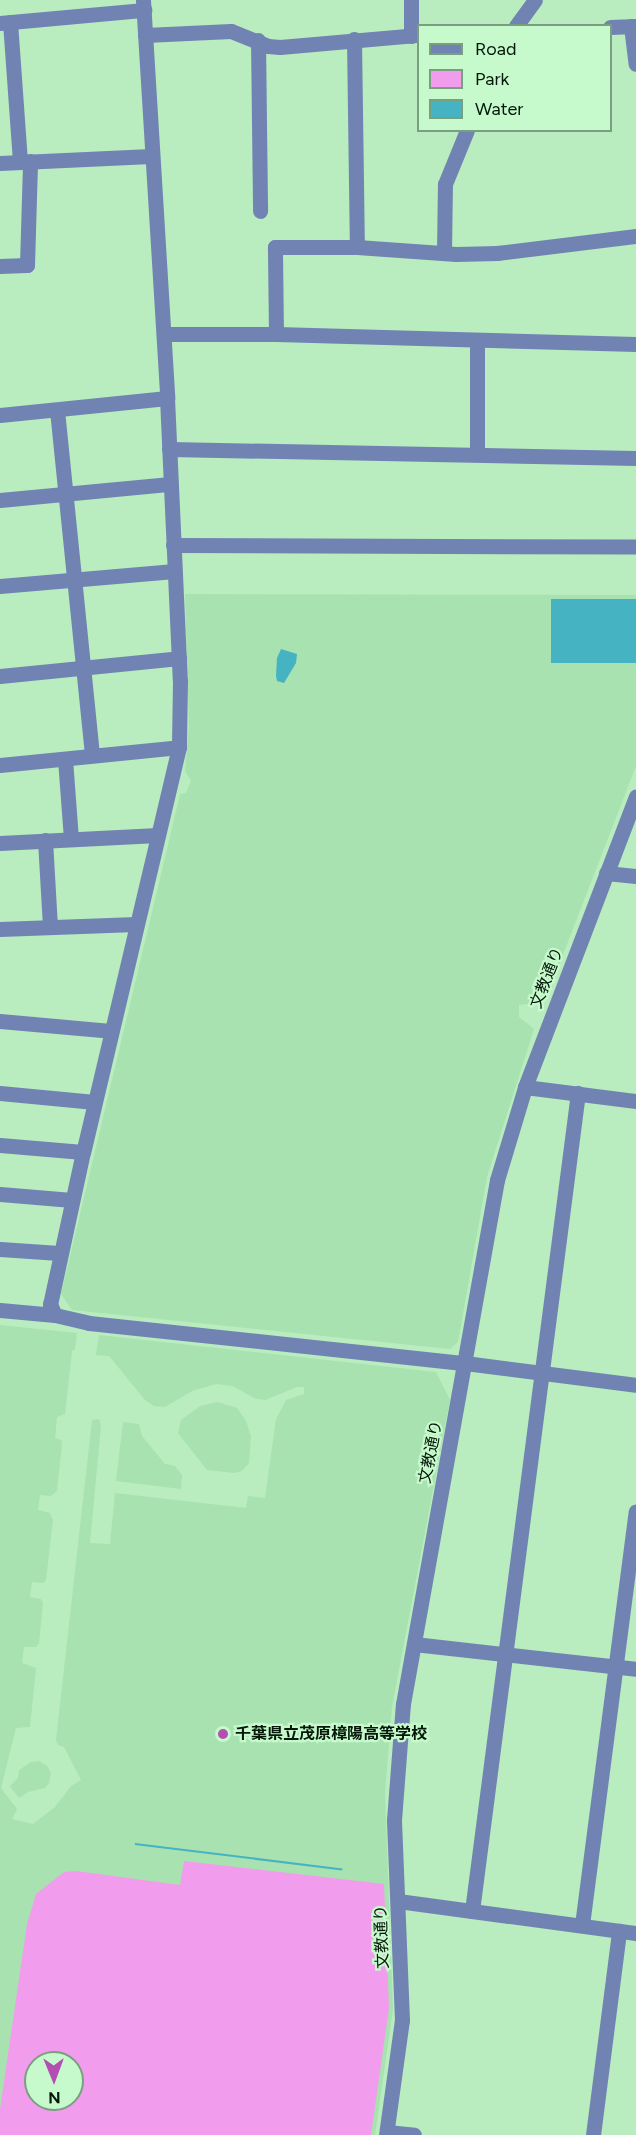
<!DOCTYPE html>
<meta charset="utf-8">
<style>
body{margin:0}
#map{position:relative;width:636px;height:2135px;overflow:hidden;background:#b9ecbf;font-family:Figtree,"Noto Sans JP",sans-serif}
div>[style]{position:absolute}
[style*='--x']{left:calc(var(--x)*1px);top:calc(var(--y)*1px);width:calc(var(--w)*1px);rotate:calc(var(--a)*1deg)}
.built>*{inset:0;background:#a8e2b0}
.green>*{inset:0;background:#f29cee}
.water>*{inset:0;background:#45b3c2;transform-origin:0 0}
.minor>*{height:15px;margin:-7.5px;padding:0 7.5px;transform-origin:7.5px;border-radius:7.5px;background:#7183b2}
.dots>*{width:16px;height:16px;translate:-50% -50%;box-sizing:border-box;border:3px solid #c6f9cc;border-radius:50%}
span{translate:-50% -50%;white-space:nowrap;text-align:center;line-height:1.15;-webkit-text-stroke:4.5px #c6f9cc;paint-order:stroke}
.street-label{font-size:16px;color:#041708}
.poi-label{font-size:16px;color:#041708;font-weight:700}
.left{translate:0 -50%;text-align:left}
.legend{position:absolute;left:417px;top:24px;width:195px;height:108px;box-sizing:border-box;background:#c6f9cc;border:2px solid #789f7e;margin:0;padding:8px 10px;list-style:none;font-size:18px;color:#041708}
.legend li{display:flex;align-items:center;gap:12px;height:30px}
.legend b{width:30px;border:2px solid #789f7e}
.north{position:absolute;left:24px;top:2051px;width:60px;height:60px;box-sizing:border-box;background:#c6f9cc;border:2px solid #789f7e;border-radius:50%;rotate:179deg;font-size:16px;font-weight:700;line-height:24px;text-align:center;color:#041708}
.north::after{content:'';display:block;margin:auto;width:21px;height:27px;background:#b44eb2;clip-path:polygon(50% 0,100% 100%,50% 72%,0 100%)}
</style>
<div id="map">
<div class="built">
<div style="clip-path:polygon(185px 594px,636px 595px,636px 766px,545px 1001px,519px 1005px,519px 1017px,534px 1029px,487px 1177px,458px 1342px,450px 1349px,72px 1310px,61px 1294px,173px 824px,180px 794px,186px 793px,191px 781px,185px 771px,189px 725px)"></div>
<div style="clip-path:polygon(evenodd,0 1325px,77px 1333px,75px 1349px,72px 1351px,65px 1414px,57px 1417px,55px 1438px,61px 1440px,62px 1444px,57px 1491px,51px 1496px,40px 1495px,38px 1510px,50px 1513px,53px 1520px,46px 1580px,43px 1583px,32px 1582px,30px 1597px,41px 1599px,43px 1603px,39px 1643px,36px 1647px,24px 1647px,22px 1663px,36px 1668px,30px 1727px,16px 1728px,1px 1788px,17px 1809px,12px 1819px,33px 1824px,55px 1807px,71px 1786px,81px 1780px,64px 1747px,58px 1745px,56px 1740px,92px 1420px,99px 1419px,101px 1425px,90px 1543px,110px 1544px,115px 1493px,246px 1508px,248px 1496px,265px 1498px,276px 1419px,286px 1400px,304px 1394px,304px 1387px,297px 1387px,265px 1400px,254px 1398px,233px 1386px,216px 1384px,192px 1391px,165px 1407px,154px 1406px,145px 1400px,109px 1356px,96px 1355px,99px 1335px,436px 1372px,450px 1400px,392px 1707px,385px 1793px,393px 2009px,375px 2135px,0 2135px,0 1325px,36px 2063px,72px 2063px,72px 2099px,36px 2099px,36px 2063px)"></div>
<div style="clip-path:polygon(217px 1402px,237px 1408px,246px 1421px,251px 1436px,249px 1463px,242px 1471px,234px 1473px,207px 1470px,178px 1433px,181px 1420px,200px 1406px)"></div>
<div style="clip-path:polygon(123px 1422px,139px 1424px,142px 1436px,165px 1464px,175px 1466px,182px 1475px,181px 1489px,116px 1481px)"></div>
<div style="clip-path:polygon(31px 1762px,39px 1761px,47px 1766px,51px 1773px,49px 1783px,45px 1788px,28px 1792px,19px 1798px,10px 1786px,18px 1778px,19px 1770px)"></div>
</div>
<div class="green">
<div style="clip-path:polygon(evenodd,184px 1861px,384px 1884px,389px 2008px,371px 2135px,0 2135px,0 2109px,27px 1924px,36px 1894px,64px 1872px,76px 1871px,180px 1885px,184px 1861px,36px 2063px,72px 2063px,72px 2099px,36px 2099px,36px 2063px)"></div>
</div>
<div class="water">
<div style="left:551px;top:599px;width:85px;height:64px"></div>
<div style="clip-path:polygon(281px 649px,297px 654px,296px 663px,284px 683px,277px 681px,276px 676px,277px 658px)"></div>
<div style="left:135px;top:1843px;width:209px;height:2px;rotate:7deg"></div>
</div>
<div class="minor">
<div style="--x:143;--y:0;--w:399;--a:86.5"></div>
<div style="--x:167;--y:398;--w:283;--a:87.4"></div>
<div style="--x:180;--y:681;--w:66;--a:90.9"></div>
<div style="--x:179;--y:747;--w:416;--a:103.3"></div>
<div style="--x:83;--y:1152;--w:156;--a:102.2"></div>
<div style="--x:50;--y:1304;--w:12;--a:66"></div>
<div style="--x:55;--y:1315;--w:35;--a:13"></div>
<div style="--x:89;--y:1323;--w:378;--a:6.1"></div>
<div style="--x:465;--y:1363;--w:172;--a:7.3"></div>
<div style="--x:411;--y:0;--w:36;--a:90"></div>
<div style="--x:10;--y:22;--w:140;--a:85.9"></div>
<div style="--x:0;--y:23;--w:145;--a:-5.2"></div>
<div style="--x:516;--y:26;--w:32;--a:-54"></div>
<div style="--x:631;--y:26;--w:38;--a:83"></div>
<div style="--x:610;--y:27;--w:26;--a:-2"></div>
<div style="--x:145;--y:35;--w:86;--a:-2.7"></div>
<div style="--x:231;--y:31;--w:40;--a:22"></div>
<div style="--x:268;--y:46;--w:12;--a:5"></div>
<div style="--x:280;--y:47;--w:139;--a:-5"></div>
<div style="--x:354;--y:39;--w:208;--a:89.2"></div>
<div style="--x:258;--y:40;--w:171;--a:89.3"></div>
<div style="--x:0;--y:163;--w:151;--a:-2.7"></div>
<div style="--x:444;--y:253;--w:69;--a:-89.2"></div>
<div style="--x:445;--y:184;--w:58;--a:-67.8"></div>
<div style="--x:0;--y:266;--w:27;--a:-2"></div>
<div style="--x:27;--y:265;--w:104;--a:-88.3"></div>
<div style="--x:164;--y:334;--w:112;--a:0"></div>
<div style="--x:276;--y:334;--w:360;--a:1.6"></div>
<div style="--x:276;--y:334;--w:87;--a:-90.7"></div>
<div style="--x:275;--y:247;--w:82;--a:0"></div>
<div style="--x:357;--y:247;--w:99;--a:4"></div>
<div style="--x:456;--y:254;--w:41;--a:-1.4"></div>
<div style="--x:497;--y:253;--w:140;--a:-7"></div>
<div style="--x:57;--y:410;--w:347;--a:84.2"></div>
<div style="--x:0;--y:415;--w:168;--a:-5.8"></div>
<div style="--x:169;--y:449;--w:467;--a:1.1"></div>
<div style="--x:477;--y:454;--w:114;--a:-90"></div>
<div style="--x:0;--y:500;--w:171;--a:-5.4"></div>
<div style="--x:173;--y:545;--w:463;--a:0.2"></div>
<div style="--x:0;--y:586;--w:175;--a:-4.9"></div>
<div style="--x:0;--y:676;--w:180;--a:-5.7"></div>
<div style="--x:65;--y:759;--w:80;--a:85.7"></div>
<div style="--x:0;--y:765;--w:180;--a:-5.7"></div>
<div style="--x:45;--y:840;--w:87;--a:86.7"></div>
<div style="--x:0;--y:843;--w:158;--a:-2.9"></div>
<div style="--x:606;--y:873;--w:30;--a:6"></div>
<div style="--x:0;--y:929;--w:136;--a:-2.1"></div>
<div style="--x:0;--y:1021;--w:111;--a:5.1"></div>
<div style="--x:525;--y:1087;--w:112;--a:7.2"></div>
<div style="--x:0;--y:1093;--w:95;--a:5.4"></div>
<div style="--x:0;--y:1145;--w:83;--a:4.8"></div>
<div style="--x:0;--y:1194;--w:72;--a:4.8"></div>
<div style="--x:0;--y:1249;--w:59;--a:3.9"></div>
<div style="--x:0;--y:1310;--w:55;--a:5.2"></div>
<div style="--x:414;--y:1644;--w:223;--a:6.4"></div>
<div style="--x:398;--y:1901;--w:240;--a:7.7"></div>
<div style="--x:472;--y:1911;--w:825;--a:-82.62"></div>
<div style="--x:582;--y:1925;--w:417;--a:-82.6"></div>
<div style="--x:387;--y:2132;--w:27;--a:6"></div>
<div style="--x:386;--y:2135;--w:116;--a:-82.1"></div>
<div style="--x:402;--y:2020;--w:200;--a:-92.3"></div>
<div style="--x:394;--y:1820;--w:116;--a:-85.6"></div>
<div style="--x:403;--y:1704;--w:532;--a:-79.83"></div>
<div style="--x:497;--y:1180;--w:97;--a:-73.2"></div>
<div style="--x:525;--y:1087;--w:311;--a:-69.1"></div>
<div style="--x:593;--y:2135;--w:206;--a:-82.7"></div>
</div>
<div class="dots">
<div style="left:223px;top:1734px;background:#b44eb2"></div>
</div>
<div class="street-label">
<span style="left:547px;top:978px;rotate:-69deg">文教通り</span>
<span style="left:431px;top:1452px;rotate:-79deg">文教通り</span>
<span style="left:382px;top:1937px;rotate:-92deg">文教通り</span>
</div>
<div class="poi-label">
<span class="left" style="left:235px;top:1734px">千葉県立茂原樟陽高等学校</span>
</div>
<ul class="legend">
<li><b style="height:8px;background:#7183b2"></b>Road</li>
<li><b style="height:16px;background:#f29cee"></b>Park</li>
<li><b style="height:16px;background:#45b3c2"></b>Water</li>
</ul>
<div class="north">N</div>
</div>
